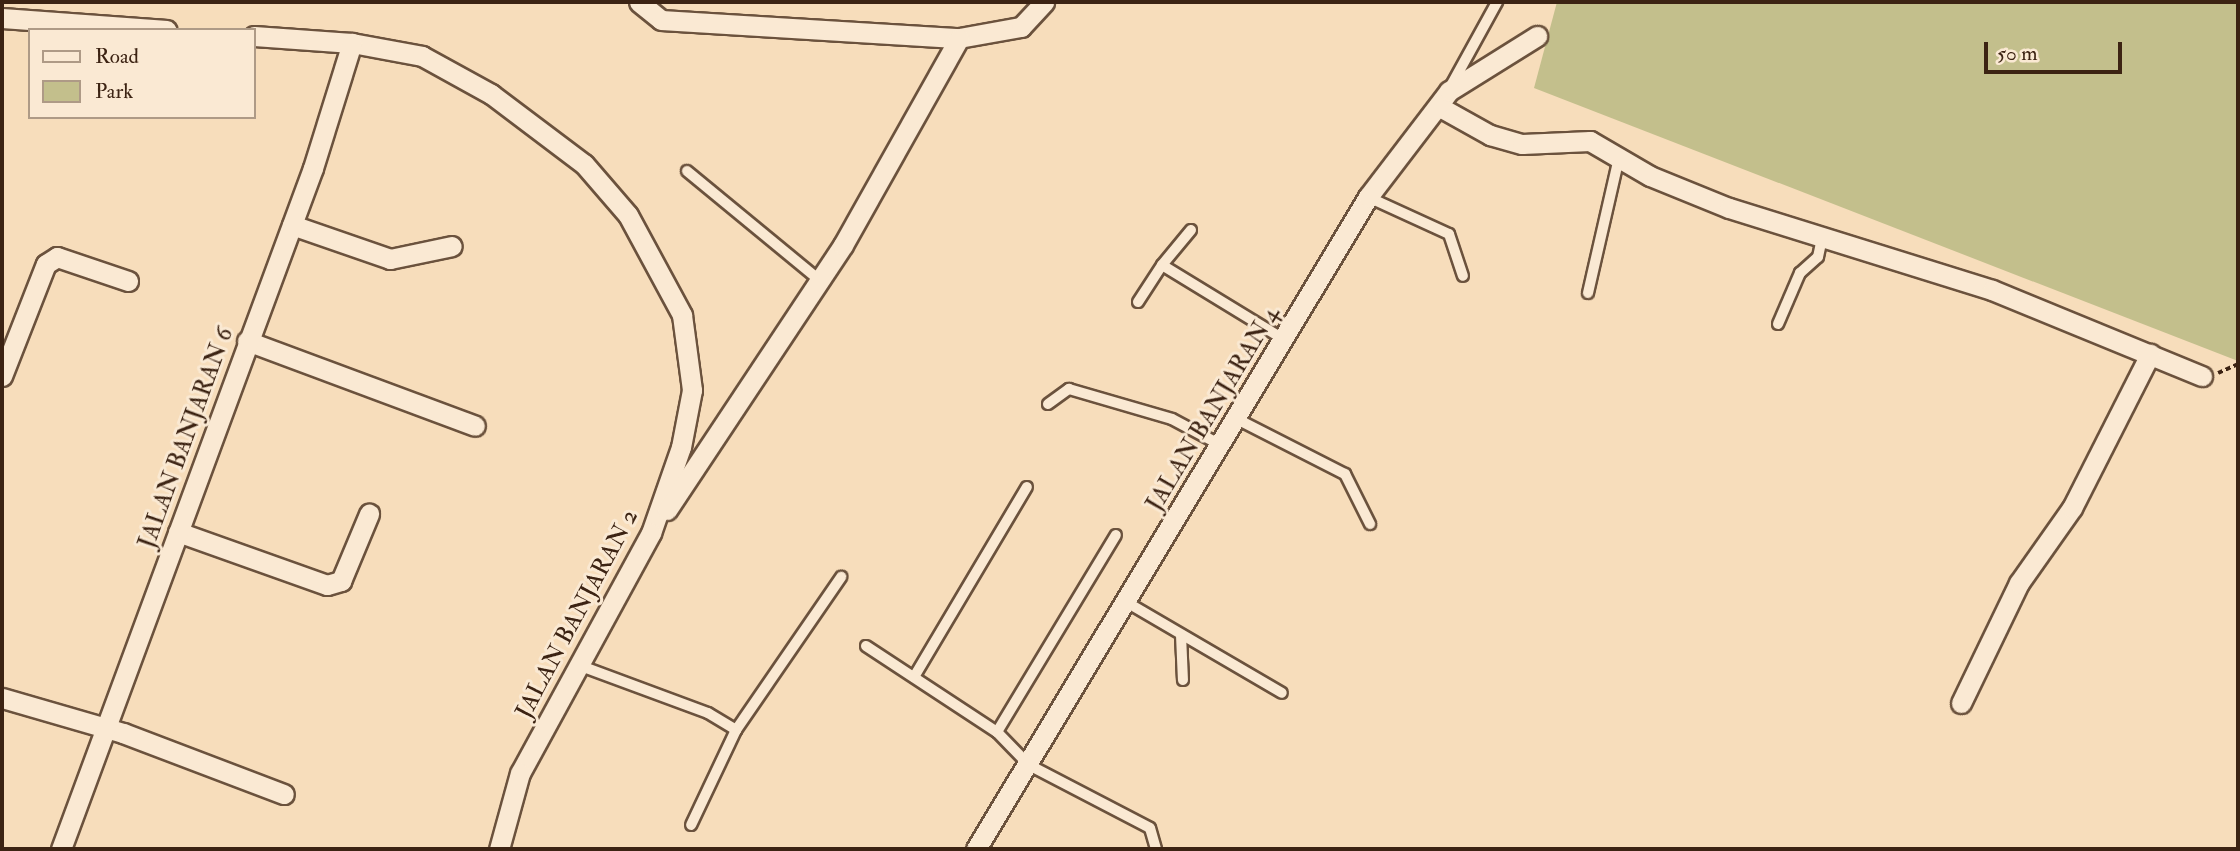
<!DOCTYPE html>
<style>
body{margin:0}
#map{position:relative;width:2240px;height:851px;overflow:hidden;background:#f7ddbb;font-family:"IM FELL Double Pica",serif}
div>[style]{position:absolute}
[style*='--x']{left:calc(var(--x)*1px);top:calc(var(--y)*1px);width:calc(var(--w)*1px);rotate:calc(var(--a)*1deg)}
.green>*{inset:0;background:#c3bf8c}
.path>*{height:3.5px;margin-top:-1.75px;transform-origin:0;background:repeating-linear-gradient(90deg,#3c2313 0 5px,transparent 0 8.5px)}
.roads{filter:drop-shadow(2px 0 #6b523d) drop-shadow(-2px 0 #6b523d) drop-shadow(0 2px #6b523d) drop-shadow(0 -2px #6b523d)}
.service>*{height:10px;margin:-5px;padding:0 5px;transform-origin:5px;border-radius:5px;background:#fae9d3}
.minor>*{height:19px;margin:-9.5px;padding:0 9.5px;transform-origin:9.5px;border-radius:9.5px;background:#fae9d3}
span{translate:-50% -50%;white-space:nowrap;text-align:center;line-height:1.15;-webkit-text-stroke:6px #fae9d3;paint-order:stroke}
.street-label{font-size:24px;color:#3c2313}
.frame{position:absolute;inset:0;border:4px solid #3c2313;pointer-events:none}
.legend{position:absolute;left:28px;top:28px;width:228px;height:91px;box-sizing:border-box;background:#fae9d3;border:2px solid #ae9a86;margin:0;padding:9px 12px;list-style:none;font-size:21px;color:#3c2313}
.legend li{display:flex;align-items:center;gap:14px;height:35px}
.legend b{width:35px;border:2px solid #ae9a86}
.scale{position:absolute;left:1984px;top:42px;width:138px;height:32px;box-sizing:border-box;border:4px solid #3c2313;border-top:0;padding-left:9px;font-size:21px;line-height:24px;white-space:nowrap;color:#3c2313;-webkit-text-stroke:5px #fae9d3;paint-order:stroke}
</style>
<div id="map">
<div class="green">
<div style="clip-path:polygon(1557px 2px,2238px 2px,2238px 361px,1534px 88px)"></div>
</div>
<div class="path">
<div style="--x:2218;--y:373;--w:22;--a:-24"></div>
</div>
<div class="roads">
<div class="service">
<div style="--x:1452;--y:84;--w:94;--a:-61.2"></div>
<div style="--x:687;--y:171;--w:171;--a:39.5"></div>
<div style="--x:1368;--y:197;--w:89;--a:24.6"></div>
<div style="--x:1449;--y:234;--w:44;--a:71.6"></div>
<div style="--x:1191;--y:230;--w:45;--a:129.6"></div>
<div style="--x:1162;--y:265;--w:142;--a:31.4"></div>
<div style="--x:1588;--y:293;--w:139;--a:-77.1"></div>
<div style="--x:1138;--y:302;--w:44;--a:-57"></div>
<div style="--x:1778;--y:324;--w:56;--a:-66.7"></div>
<div style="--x:1800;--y:273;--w:24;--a:-42"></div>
<div style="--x:1818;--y:257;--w:24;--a:-78"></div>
<div style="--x:1048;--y:404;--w:26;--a:-36"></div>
<div style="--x:1069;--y:389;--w:107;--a:16.2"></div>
<div style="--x:1172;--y:419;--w:51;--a:28.1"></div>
<div style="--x:1233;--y:417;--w:126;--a:27"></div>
<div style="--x:1345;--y:474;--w:56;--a:63.4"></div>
<div style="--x:1128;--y:603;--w:178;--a:30.3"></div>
<div style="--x:1181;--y:635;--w:45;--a:87.5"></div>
<div style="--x:866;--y:646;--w:157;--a:33.3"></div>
<div style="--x:997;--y:732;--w:46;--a:45.9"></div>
<div style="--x:1029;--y:765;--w:136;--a:27.5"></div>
<div style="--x:1150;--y:828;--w:22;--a:74"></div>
<div style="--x:581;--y:666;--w:135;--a:20.3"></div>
<div style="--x:708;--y:713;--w:33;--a:31"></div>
<div style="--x:736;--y:730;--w:105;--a:115.3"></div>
<div style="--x:914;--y:677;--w:221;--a:-59.3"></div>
<div style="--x:736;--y:730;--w:186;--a:-55.5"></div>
<div style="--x:997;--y:732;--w:230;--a:-58.9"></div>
</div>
<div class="minor">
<div style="--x:639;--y:2;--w:28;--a:39"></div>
<div style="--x:661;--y:20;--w:299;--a:3.5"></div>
<div style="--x:959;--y:38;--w:63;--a:-10.1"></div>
<div style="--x:1021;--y:27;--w:34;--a:-47"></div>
<div style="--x:2;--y:18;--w:165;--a:4.2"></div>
<div style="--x:254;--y:36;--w:98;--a:4.1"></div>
<div style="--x:352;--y:43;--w:71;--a:10.5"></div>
<div style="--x:422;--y:56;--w:79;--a:28.8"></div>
<div style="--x:491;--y:94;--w:116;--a:37"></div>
<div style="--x:584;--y:164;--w:67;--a:49.2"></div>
<div style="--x:628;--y:215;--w:114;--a:61.6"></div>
<div style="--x:682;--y:315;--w:76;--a:82.4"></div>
<div style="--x:692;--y:390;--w:58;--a:100.9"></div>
<div style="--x:681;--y:447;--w:91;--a:109.2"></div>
<div style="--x:651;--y:533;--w:273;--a:118.6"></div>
<div style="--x:520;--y:773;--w:79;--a:105.4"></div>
<div style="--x:1438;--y:106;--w:60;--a:29.1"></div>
<div style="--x:1490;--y:135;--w:33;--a:16"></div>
<div style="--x:1522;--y:144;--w:68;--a:-2.5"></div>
<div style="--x:1590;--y:141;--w:69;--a:30.3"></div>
<div style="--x:1650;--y:176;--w:85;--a:22.1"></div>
<div style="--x:1729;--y:208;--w:275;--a:17.3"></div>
<div style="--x:1992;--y:290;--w:227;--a:22.3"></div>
<div style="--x:292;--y:225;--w:104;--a:19.1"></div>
<div style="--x:390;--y:259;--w:63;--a:-11.8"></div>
<div style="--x:247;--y:341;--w:243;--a:20.4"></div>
<div style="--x:2;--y:376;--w:120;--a:-68.6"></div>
<div style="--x:46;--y:264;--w:13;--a:-32"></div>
<div style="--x:57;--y:257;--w:75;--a:18.7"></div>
<div style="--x:667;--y:510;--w:318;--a:-56.4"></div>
<div style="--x:843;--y:245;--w:237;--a:-60.7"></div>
<div style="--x:178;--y:532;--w:158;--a:19.6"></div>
<div style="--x:327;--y:585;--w:15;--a:-16"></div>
<div style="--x:341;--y:581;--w:73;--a:-67.3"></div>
<div style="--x:2;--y:698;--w:126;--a:16.1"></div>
<div style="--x:123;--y:733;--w:172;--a:20.8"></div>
<div style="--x:1961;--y:703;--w:133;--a:-64.2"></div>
<div style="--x:2019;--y:583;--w:92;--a:-54.8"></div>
<div style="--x:2072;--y:508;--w:173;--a:-63.1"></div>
<div style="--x:61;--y:849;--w:726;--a:-69.69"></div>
<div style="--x:313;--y:168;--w:131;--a:-72.7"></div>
<div style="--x:976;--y:849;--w:761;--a:-58.98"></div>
<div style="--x:1368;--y:197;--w:133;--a:-52.6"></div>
<div style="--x:1449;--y:91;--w:104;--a:-32"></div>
</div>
</div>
<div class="street-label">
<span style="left:1213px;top:409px;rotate:-59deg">JALAN BANJARAN 4</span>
<span style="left:186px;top:438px;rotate:-70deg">JALAN BANJARAN 6</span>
<span style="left:577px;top:614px;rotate:-62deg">JALAN BANJARAN 2</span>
</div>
<div class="frame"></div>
<ul class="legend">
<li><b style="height:9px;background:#fae9d3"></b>Road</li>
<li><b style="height:19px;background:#c3bf8c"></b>Park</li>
</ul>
<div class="scale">50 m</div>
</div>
